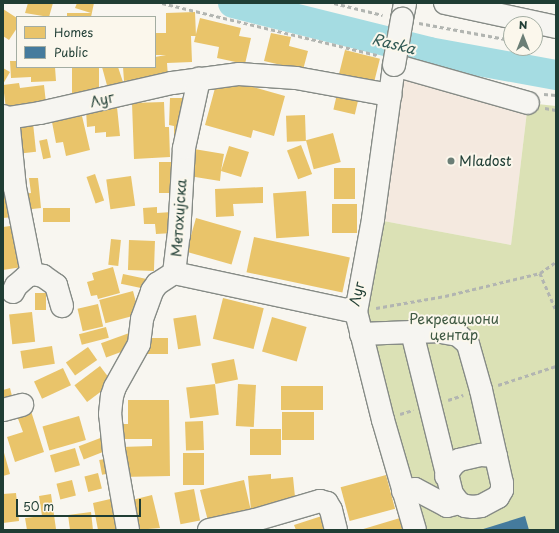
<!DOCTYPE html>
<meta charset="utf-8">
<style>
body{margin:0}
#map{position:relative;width:559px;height:533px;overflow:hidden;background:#f8f6f0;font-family:"Playpen Sans",sans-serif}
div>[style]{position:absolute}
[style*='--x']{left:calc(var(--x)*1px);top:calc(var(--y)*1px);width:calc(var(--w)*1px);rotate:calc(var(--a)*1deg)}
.built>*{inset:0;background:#f4e9df}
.green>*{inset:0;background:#dbe1b5}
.homes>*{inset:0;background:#e9c46a;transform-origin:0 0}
.public>*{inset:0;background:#457b9d}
.river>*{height:30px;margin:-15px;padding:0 15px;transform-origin:15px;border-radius:15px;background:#a5dce2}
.path>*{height:2.5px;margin-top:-1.25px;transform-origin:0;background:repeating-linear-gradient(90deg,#b2b5b1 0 4px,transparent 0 7px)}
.roads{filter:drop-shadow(1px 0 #868b86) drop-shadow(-1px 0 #868b86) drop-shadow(0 1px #868b86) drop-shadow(0 -1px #868b86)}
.minor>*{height:22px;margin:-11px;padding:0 11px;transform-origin:11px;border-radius:11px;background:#f6f5f1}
.bridges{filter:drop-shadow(1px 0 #868b86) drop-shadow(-1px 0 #868b86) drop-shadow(0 1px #868b86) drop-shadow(0 -1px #868b86)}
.minor-bridge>*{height:22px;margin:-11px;padding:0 11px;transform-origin:11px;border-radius:11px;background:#f6f5f1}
.dots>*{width:11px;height:11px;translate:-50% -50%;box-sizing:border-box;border:2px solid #fbf7ec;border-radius:50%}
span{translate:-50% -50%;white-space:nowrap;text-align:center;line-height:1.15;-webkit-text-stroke:4px #fbf7ec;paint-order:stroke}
.street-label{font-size:14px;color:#1f3d34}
.poi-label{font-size:14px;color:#1f3d34}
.left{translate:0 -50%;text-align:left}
.park-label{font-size:14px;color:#405a44}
.water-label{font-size:15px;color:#335b56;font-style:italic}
.frame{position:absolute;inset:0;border:4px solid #1f3d34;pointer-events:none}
.legend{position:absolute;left:16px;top:16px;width:140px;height:52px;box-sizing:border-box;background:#fbf7ec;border:1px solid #a3ada2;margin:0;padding:5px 7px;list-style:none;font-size:12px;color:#1f3d34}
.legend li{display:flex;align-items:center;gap:8px;height:20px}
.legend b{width:20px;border:1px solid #a3ada2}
.north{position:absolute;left:503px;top:16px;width:40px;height:40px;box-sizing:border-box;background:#fbf7ec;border:1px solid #a3ada2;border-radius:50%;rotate:0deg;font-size:11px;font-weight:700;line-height:16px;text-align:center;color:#1f3d34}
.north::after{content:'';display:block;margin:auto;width:14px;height:18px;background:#6b7e76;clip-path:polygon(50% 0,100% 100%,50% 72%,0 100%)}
.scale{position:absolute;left:16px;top:499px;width:125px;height:18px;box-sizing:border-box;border:2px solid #1f3d34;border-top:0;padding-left:5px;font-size:12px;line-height:14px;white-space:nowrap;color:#1f3d34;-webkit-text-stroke:3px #fbf7ec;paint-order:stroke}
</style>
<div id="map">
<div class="built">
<div style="clip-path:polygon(394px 65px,528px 103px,511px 245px,373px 219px)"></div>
</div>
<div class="green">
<div style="clip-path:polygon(528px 103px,556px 106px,556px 530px,415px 530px,356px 312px,373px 219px,511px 245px)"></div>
</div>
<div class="homes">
<div style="clip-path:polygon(28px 3px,53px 3px,49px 17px,25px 13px)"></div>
<div style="clip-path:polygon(77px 3px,94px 3px,91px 17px,67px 17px,67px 13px,91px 13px,75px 8px)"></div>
<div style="clip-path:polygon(3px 9px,17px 18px,17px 28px,9px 40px,3px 36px)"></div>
<div style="clip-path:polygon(195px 12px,196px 36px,191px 36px,192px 62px,167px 63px,168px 77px,124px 81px,123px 67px,155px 67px,155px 57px,166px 55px,155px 55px,155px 33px,166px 33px,166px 13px)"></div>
<div style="clip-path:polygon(200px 18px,241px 28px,239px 36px,251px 38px,245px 64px,217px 58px,219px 47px,194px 42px)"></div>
<div style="clip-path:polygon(271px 33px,291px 37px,289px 46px,308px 51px,303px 70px,264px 61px)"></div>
<div style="left:345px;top:50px;width:36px;height:26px;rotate:14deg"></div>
<div style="clip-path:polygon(10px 61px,17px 61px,17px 67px,55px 67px,56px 81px,31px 82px,31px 77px,11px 78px)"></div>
<div style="left:72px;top:67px;width:27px;height:28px"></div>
<div style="clip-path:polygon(102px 67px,118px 67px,124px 85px,108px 89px)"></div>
<div style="clip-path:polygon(3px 68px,10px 72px,3px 84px)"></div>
<div style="clip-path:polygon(218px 77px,285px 96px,274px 136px,253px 130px,251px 138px,205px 125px)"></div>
<div style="clip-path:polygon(19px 83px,20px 88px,44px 85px,46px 103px,6px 109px,3px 85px)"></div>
<div style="left:337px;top:94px;width:22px;height:16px;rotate:13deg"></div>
<div style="clip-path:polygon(170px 98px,183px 98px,181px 139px,174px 139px,174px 126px,169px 125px)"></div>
<div style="clip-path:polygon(164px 102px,165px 127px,169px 127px,170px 157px,134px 159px,132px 103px)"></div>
<div style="clip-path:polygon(117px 107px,120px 136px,106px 137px,106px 132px,95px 133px,95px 126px,87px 127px,86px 110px)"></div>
<div style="left:305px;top:115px;width:26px;height:19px;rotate:88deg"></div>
<div style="clip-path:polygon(82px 116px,90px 150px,66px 156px,63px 142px,56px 143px,52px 122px)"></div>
<div style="left:33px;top:123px;width:29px;height:20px;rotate:84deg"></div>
<div style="left:333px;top:133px;width:30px;height:28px;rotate:75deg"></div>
<div style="left:47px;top:139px;width:19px;height:8px;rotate:78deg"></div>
<div style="left:301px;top:145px;width:31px;height:15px;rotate:69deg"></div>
<div style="clip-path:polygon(229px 146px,249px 152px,241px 177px,221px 171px,220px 181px,189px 176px,194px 149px,224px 154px,221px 171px)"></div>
<div style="left:159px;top:162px;width:17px;height:31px"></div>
<div style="left:334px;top:168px;width:21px;height:31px"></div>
<div style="left:95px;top:174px;width:28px;height:9px;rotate:71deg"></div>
<div style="left:131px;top:176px;width:30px;height:25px;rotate:82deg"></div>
<div style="clip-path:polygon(29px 178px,38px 178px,41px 208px,23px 210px,22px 194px,31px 193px)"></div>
<div style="clip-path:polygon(263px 187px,263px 203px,233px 204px,234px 216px,216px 217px,215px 189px)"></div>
<div style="clip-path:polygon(10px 189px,13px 217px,3px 218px,3px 190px)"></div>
<div style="left:306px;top:191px;width:45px;height:33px;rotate:86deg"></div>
<div style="left:332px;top:204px;width:25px;height:29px"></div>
<div style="clip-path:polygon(157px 207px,157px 213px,172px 212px,173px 233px,156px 234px,155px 224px,144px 224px,143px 208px)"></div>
<div style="left:43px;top:208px;width:27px;height:14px"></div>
<div style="left:196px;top:218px;width:47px;height:35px;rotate:16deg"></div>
<div style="clip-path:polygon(17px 225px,22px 267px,3px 270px,3px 227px)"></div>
<div style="left:254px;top:237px;width:98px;height:36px;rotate:12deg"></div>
<div style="left:111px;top:239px;width:10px;height:26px;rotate:6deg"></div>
<div style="left:129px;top:240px;width:26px;height:30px;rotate:2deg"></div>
<div style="clip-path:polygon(113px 267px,120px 293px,98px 299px,97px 295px,91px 296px,87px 282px,94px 280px,92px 273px)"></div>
<div style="left:123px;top:274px;width:29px;height:10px;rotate:12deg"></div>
<div style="left:133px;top:291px;width:24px;height:35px;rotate:75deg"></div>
<div style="left:35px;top:293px;width:11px;height:17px"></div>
<div style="left:223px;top:298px;width:42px;height:42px;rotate:14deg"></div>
<div style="left:98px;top:304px;width:23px;height:21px;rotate:77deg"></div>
<div style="left:32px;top:312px;width:30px;height:23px;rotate:84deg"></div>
<div style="left:196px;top:315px;width:31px;height:23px;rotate:81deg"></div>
<div style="left:272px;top:317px;width:36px;height:36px;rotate:16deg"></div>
<div style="left:106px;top:327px;width:11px;height:28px;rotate:75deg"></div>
<div style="left:132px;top:332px;width:15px;height:33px;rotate:70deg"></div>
<div style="left:147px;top:338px;width:21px;height:16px"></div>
<div style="left:52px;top:346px;width:18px;height:32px;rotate:81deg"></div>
<div style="left:88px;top:347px;width:16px;height:27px;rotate:55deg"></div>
<div style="left:234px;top:359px;width:21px;height:23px;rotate:79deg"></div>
<div style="left:100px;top:366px;width:21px;height:32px;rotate:53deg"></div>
<div style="left:63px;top:368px;width:19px;height:32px;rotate:65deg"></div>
<div style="left:215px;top:384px;width:31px;height:29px;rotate:83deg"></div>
<div style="left:238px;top:384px;width:18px;height:42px;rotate:3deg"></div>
<div style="left:281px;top:386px;width:42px;height:24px"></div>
<div style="clip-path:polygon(10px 388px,13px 400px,3px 403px,3px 390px)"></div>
<div style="clip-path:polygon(128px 400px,169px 400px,170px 476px,121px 477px,121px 447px,152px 446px,152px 439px,123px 439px,123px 424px,128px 424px)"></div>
<div style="clip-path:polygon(31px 411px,44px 452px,15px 462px,7px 437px,23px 432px,17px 416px)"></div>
<div style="left:282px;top:412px;width:32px;height:28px"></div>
<div style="left:79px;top:416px;width:25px;height:38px;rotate:74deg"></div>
<div style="left:203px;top:421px;width:29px;height:18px;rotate:88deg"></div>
<div style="left:250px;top:429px;width:31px;height:26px"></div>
<div style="left:103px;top:437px;width:14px;height:26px;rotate:69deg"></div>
<div style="left:75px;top:448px;width:18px;height:26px;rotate:74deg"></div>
<div style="clip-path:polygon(3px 449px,10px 474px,3px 476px)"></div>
<div style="left:183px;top:453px;width:21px;height:32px"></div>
<div style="left:110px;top:458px;width:15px;height:11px;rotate:79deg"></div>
<div style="left:98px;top:473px;width:16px;height:14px;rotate:76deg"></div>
<div style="clip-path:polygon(271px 474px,271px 479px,293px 477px,296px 507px,208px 521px,200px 490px,244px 480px,251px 511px,248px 476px)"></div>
<div style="left:386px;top:475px;width:35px;height:47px;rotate:75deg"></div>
<div style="left:72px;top:480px;width:16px;height:16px;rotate:76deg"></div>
<div style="left:194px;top:489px;width:32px;height:20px;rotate:79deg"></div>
<div style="clip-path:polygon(16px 493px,19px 521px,3px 523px,3px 494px)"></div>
<div style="clip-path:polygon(51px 494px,56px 529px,27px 530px,25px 518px,42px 516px,39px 496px)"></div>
<div style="clip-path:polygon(152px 495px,160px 528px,136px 530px,128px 501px)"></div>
<div style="clip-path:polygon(119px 497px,126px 530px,98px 530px,93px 503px)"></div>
<div style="clip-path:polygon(91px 512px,93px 530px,70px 530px,68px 515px)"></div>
<div style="clip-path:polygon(328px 514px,333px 530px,296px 530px,294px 525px)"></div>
<div style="clip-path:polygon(400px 518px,404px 530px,360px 530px)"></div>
</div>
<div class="public">
<div style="clip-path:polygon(525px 516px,529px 530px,480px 530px)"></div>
</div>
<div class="river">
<div style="--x:233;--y:3;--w:202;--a:14"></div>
<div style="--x:429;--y:52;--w:129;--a:10.3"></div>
</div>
<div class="path">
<div style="--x:162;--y:3;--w:221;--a:13.6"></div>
<div style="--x:334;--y:3;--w:50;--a:13.8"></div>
<div style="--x:419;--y:23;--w:94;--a:10.5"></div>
<div style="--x:535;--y:44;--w:7;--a:8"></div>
<div style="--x:544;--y:94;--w:12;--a:5"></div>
<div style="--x:545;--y:108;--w:11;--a:10"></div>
<div style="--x:540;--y:273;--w:40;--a:66.6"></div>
<div style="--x:376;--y:308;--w:70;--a:-9.9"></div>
<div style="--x:445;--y:296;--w:98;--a:-13.6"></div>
<div style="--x:540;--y:273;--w:19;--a:-35"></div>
<div style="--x:498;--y:385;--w:61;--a:-18.1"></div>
<div style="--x:448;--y:400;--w:16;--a:-18"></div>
<div style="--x:400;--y:414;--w:14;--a:-17"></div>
</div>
<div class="roads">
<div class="minor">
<div style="--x:445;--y:3;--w:114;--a:12.2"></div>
<div style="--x:402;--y:19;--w:16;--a:-79"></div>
<div style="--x:3;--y:116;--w:5;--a:22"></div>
<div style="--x:8;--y:118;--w:32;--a:-9"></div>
<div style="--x:40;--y:113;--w:135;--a:-12.8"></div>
<div style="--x:172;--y:83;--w:68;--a:-7.7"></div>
<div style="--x:239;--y:74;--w:57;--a:4"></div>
<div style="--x:296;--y:78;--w:96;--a:10.3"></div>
<div style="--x:8;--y:118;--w:70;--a:84.3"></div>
<div style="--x:15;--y:188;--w:88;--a:78.8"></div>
<div style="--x:174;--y:273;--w:186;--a:12.1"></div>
<div style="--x:13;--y:292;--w:7;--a:-63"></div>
<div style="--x:16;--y:286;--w:13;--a:-42"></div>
<div style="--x:26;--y:277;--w:7;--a:-27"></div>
<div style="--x:32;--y:274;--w:11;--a:10"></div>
<div style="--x:43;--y:276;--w:16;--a:35"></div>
<div style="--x:56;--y:285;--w:22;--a:74"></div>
<div style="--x:361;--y:334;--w:51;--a:-2.2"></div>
<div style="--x:412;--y:332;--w:23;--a:-2"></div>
<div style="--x:435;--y:331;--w:23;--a:10"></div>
<div style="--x:458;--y:335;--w:13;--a:42"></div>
<div style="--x:468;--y:344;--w:48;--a:74.2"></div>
<div style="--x:481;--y:390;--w:95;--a:77.3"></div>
<div style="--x:502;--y:483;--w:7;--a:90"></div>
<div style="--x:502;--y:490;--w:8;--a:120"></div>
<div style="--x:498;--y:497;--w:19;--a:152"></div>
<div style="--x:481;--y:506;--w:8;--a:173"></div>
<div style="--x:473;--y:507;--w:8;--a:-173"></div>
<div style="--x:465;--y:506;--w:7;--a:-153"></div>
<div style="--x:459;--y:503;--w:11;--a:-128"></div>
<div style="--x:452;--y:494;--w:167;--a:-103.9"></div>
<div style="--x:3;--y:410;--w:20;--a:-15"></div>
<div style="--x:446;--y:476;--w:13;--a:-58"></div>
<div style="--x:453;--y:465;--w:8;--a:-40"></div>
<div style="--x:459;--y:460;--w:23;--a:-13"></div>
<div style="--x:481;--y:455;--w:15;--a:4"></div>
<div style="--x:403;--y:491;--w:12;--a:-9"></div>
<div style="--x:415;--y:489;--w:36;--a:28"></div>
<div style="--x:447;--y:506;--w:12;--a:-14"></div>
<div style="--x:128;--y:530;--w:80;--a:-100"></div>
<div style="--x:114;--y:451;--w:37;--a:-96"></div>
<div style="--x:110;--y:414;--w:18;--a:-84"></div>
<div style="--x:112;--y:396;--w:9;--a:-72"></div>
<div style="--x:115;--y:387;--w:49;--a:-60.8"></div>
<div style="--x:139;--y:344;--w:25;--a:-83"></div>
<div style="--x:142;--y:319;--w:30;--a:-70"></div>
<div style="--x:152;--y:291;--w:9;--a:-54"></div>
<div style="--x:157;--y:284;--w:20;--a:-33"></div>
<div style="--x:174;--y:273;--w:38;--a:-83"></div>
<div style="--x:179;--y:235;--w:87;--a:-86.7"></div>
<div style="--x:184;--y:148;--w:71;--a:-77.7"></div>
<div style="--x:209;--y:530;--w:47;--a:-12.3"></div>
<div style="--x:255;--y:520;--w:68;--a:-16.3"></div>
<div style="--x:320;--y:501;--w:7;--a:16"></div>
<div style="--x:327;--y:503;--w:8;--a:60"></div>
<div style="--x:331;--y:510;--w:21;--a:76"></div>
<div style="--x:415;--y:530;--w:115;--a:-106.2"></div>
<div style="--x:383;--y:420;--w:111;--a:-104"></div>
<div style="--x:356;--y:312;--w:95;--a:-79.6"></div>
<div style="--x:373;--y:219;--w:155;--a:-82.2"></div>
<div style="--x:394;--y:65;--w:139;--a:15.8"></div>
</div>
</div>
<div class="bridges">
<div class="minor-bridge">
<div style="--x:394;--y:65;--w:47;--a:-80.1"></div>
</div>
</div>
<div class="dots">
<div style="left:451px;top:161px;background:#6b7e76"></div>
</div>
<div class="street-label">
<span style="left:102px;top:100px;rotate:-13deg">Луг</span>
<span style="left:179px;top:218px;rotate:-86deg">Метохијска</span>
<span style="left:357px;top:294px;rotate:-77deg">Луг</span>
</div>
<div class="poi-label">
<span class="left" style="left:459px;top:161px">Mladost</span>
</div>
<div class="park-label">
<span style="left:454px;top:327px">Рекреациони<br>центар</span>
</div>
<div class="water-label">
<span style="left:394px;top:43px;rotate:14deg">Raska</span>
</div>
<div class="frame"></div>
<ul class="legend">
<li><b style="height:11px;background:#e9c46a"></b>Homes</li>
<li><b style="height:11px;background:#457b9d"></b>Public</li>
</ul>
<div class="north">N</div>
<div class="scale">50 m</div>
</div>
